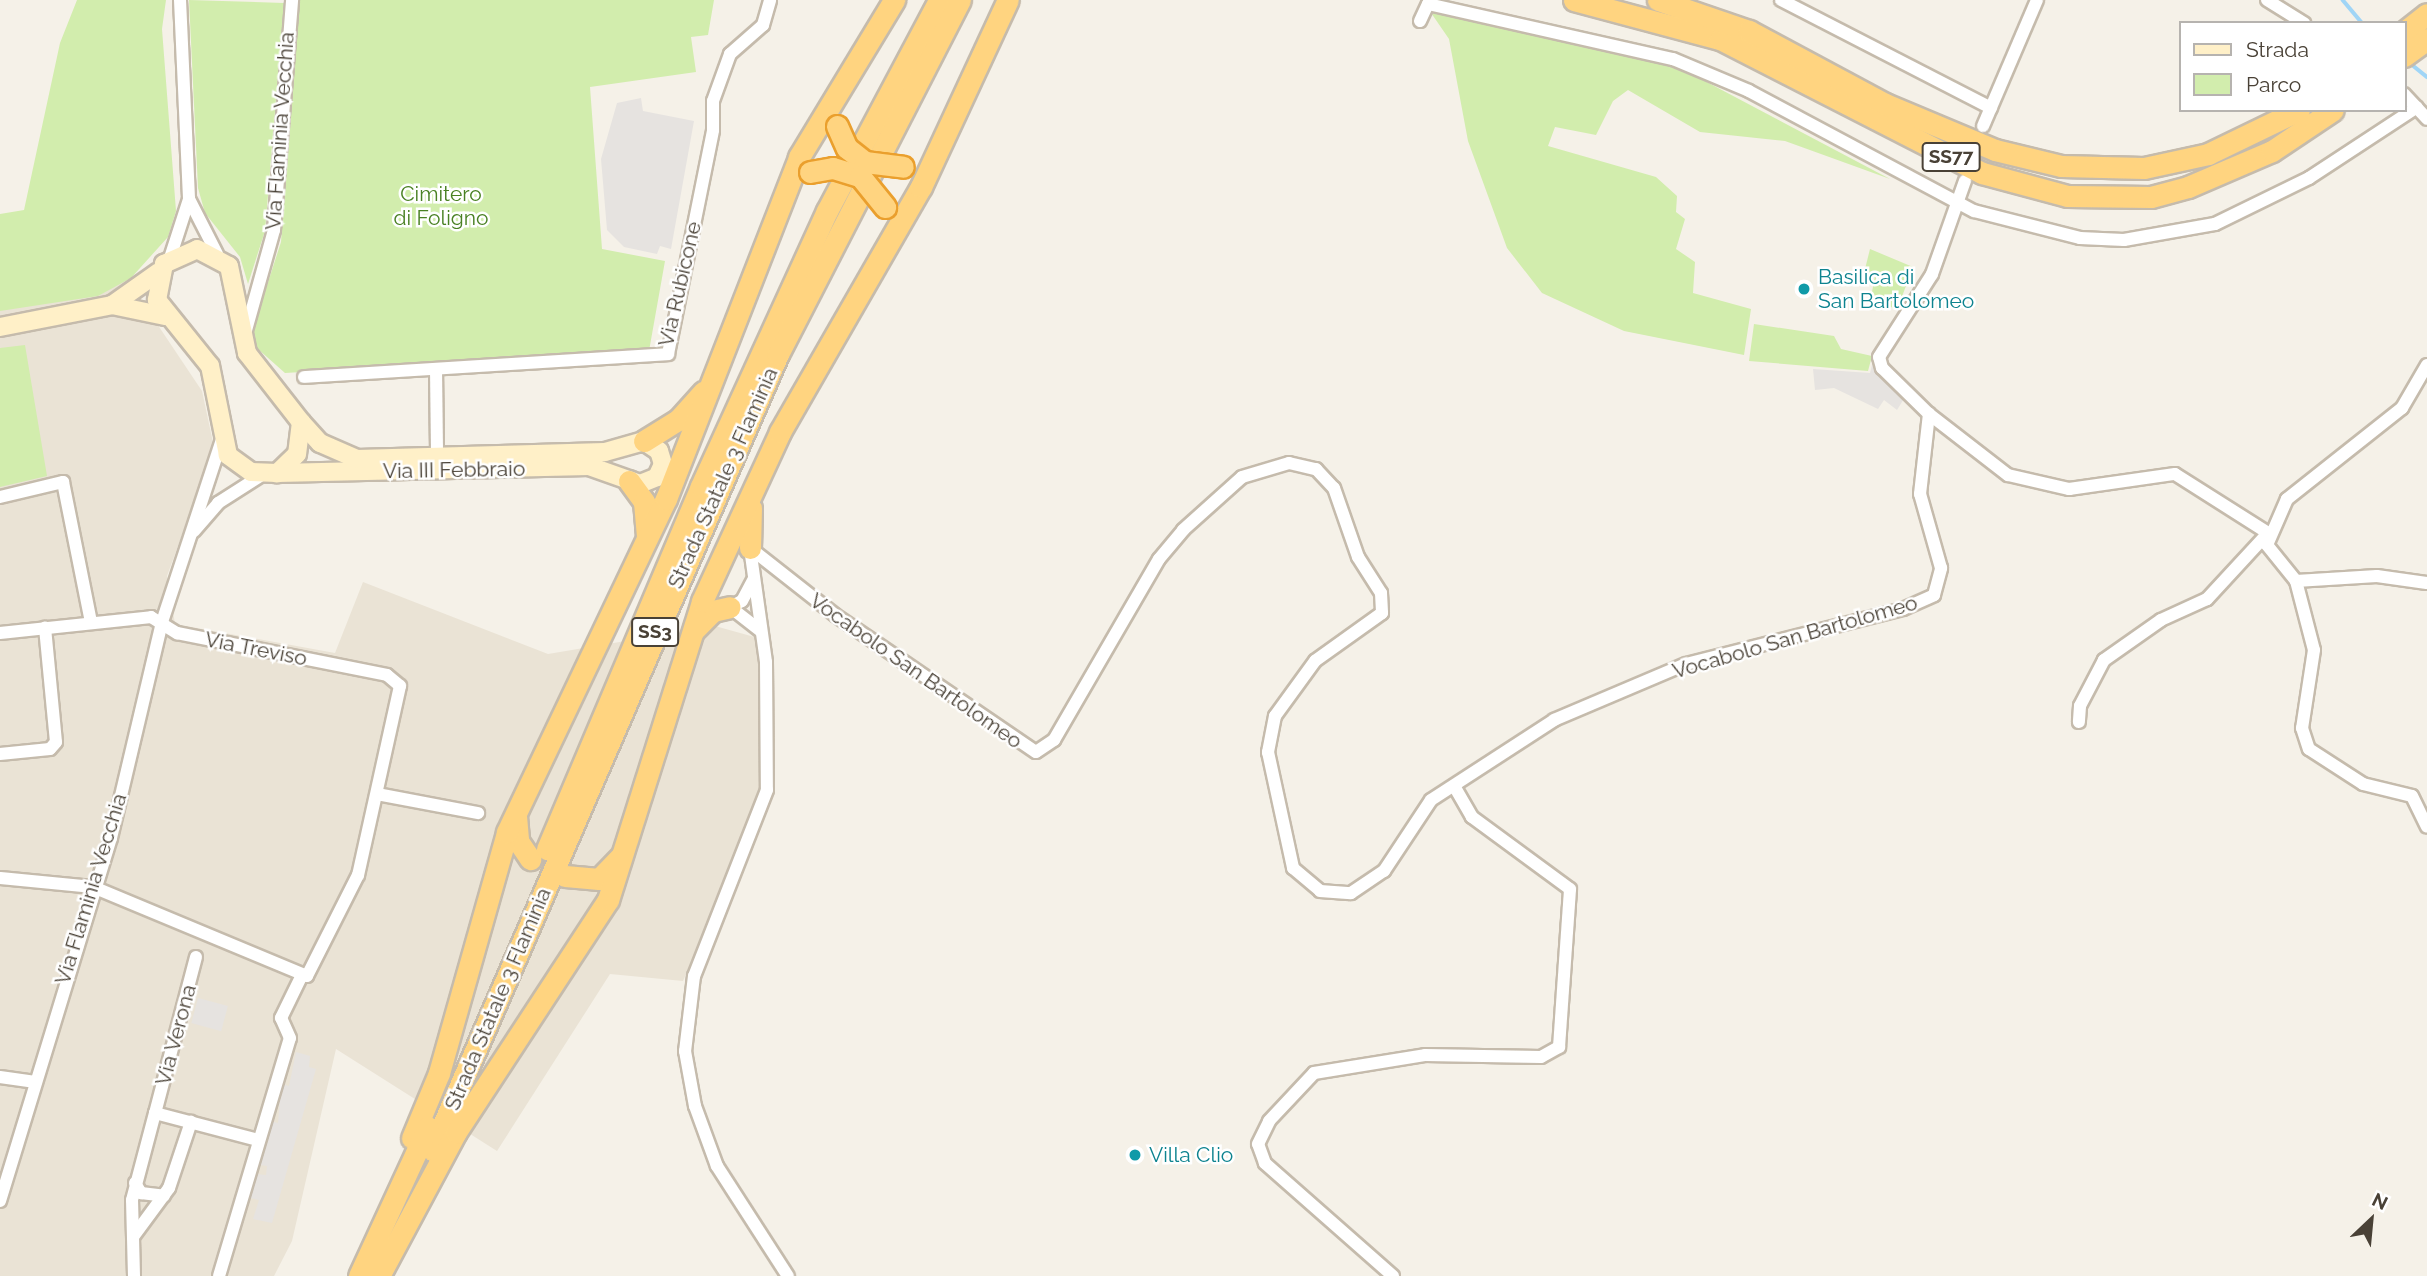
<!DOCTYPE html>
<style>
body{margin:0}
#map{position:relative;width:2427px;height:1276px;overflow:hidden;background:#f5f1e8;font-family:Raleway,sans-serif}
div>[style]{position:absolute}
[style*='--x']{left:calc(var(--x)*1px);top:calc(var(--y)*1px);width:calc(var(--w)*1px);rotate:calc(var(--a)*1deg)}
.residential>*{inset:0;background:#eae3d5}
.green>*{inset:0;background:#d2edad}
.parking>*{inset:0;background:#e6e3e0;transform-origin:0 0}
.stream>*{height:3.5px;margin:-1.75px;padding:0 1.75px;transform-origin:1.75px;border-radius:1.75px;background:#a0d5f6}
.roads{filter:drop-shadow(2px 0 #c5bbac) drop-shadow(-2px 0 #c5bbac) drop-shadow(0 2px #c5bbac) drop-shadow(0 -2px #c5bbac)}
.minor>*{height:12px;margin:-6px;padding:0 6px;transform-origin:6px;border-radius:6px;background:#fff}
.secondary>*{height:18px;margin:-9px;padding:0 9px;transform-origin:9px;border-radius:9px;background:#fff0c8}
.trunk>*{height:21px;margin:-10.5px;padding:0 10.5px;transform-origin:10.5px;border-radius:10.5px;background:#ffd480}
.bridges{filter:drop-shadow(2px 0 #ea9f2d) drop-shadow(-2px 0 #ea9f2d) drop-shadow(0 2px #ea9f2d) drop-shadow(0 -2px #ea9f2d)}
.trunk-bridge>*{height:21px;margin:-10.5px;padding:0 10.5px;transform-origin:10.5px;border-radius:10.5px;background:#ffd480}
.dots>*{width:19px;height:19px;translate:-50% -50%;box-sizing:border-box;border:4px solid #fff;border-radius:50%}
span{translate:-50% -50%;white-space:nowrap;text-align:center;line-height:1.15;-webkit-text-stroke:5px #fff;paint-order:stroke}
.shield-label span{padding:2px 5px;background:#fff;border:2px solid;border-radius:5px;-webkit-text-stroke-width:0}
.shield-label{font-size:19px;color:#494136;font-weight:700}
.street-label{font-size:21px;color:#494136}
.park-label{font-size:21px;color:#498123}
.culture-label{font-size:21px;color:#0d838f}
.left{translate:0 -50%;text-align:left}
.legend{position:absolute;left:2179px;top:21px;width:228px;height:91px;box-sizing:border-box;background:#fff;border:2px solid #b6b3af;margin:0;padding:9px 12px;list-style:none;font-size:21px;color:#494136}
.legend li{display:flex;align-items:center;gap:14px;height:35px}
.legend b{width:35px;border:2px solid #b6b3af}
.north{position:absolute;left:2336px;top:1185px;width:70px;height:70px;-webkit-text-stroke:5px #fff;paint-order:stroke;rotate:26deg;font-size:19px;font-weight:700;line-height:28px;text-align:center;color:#494136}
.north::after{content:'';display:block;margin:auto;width:24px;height:32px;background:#494136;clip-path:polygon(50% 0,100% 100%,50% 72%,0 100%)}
</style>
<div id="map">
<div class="residential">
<div style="clip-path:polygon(0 240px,115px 261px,202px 391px,214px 447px,167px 576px,175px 624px,335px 653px,363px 582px,548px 654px,715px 626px,758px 638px,762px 799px,683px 981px,610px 974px,497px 1151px,336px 1049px,292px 1241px,274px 1276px,0 1276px)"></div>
</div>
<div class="green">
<div style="clip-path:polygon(77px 0,166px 0,162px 29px,176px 211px,168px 237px,131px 278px,98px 296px,0 311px,0 214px,24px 210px,60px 43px)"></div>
<div style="clip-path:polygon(189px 0,284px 3px,265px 231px,248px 284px,240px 257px,205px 213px,198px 188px)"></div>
<div style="clip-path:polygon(297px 0,714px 0,708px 35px,691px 37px,696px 72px,590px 87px,602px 249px,665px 261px,649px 351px,285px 373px,249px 341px,281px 242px)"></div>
<div style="clip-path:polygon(1427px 7px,1684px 70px,1890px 179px,1785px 141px,1700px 132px,1628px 90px,1613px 101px,1596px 135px,1555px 127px,1548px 146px,1656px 177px,1677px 196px,1676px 212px,1685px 219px,1676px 249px,1695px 262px,1693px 293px,1751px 309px,1744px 355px,1624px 331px,1542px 293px,1507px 248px,1468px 141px,1449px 39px)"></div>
<div style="clip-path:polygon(1870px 249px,1913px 267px,1897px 310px,1871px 297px,1875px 276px,1864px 273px)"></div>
<div style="clip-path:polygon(1754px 324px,1834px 336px,1841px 349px,1872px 356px,1868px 371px,1749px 361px)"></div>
<div style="clip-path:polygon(25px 345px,47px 476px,0 487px,0 348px)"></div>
</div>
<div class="parking">
<div style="clip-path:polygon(641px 98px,643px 111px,694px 121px,671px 249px,660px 246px,657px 254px,624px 247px,607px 230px,601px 159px,617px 103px)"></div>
<div style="clip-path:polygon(1874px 357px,1910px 389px,1897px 410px,1884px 400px,1878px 409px,1834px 388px,1815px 390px,1813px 369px,1870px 373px)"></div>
<div style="left:198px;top:998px;width:31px;height:26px;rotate:15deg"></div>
<div style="clip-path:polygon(296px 1052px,310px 1056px,309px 1067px,316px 1069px,272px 1223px,253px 1219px,259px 1200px,250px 1198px,256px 1174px,266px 1175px,267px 1166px,260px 1165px,270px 1121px,278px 1123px,281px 1084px,289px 1086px)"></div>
</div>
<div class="stream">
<div style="--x:2343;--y:0;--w:30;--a:50"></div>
<div style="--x:2410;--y:63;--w:22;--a:39"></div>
</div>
<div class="roads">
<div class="minor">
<div style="--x:180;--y:0;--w:199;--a:87.4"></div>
<div style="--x:189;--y:199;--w:62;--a:63"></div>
<div style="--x:1781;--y:0;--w:236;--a:27.2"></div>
<div style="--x:2267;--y:0;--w:44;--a:31.9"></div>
<div style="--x:1420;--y:21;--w:19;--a:-65"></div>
<div style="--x:1428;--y:4;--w:251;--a:12.7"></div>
<div style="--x:1673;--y:59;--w:82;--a:22.8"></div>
<div style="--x:1749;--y:91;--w:255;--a:28.1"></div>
<div style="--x:1974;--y:211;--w:109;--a:14.3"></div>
<div style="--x:2080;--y:238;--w:44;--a:2.6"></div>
<div style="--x:2124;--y:240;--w:92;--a:-10"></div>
<div style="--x:2215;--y:224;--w:105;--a:-26.1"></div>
<div style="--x:2309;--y:178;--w:129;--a:-33.3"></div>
<div style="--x:2404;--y:94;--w:34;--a:47"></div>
<div style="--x:1983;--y:126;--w:137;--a:-66.8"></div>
<div style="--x:170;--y:258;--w:62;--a:-72.1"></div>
<div style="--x:245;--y:334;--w:108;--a:-74.4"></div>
<div style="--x:274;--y:230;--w:231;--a:-85.5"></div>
<div style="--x:2427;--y:365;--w:50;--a:120.2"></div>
<div style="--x:2402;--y:408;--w:147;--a:141.6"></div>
<div style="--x:2287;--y:499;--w:50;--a:113.5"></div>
<div style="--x:2267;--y:545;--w:46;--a:51.1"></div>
<div style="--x:2296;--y:581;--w:81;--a:-3.5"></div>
<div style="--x:2377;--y:576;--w:50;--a:8"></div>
<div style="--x:436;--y:369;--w:87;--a:89.3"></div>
<div style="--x:304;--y:377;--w:365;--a:-3.6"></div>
<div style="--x:668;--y:354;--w:228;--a:-78.6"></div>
<div style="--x:713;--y:130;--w:29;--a:-90"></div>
<div style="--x:713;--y:101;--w:50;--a:-70.1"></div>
<div style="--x:730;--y:54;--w:44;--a:-41.3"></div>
<div style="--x:763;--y:25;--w:26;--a:-74"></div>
<div style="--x:1929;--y:414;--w:100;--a:37.7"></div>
<div style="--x:2008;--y:475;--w:63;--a:12.9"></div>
<div style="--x:2069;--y:489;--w:107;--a:-8.1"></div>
<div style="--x:2175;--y:474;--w:110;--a:32.4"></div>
<div style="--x:2268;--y:533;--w:90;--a:132.7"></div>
<div style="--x:2207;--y:599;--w:51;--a:155.5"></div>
<div style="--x:2161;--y:620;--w:70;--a:144.9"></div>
<div style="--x:2104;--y:660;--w:52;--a:117.6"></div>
<div style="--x:2080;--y:706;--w:16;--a:94"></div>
<div style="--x:0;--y:497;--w:65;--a:-13.4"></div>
<div style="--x:63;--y:482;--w:143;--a:78.7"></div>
<div style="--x:194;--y:531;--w:37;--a:-49"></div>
<div style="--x:218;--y:503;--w:52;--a:-32.5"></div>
<div style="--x:750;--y:548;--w:108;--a:38.2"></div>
<div style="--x:835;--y:615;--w:243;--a:34.3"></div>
<div style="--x:1036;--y:752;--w:22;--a:-34"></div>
<div style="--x:1054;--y:740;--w:209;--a:-59.9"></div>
<div style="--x:1159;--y:559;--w:38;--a:-50"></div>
<div style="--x:1183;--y:530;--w:79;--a:-41.9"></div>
<div style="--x:1242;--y:477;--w:49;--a:-16.6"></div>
<div style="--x:1289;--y:463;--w:28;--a:13"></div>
<div style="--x:1316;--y:469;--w:26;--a:47"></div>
<div style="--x:1334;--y:488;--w:73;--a:70.8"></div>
<div style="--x:1358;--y:557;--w:43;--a:57.4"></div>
<div style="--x:1381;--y:593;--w:20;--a:87"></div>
<div style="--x:1382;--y:613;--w:82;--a:144.4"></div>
<div style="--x:1315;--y:661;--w:68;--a:126"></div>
<div style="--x:1275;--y:716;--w:37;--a:101"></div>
<div style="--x:1268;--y:752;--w:119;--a:77.8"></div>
<div style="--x:1293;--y:868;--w:35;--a:40"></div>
<div style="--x:1320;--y:891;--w:31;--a:4"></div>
<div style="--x:1351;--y:893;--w:40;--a:-34"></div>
<div style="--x:1384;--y:871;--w:85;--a:-56.5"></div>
<div style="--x:1431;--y:800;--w:147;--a:-33"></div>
<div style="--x:1554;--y:720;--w:143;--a:-23"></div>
<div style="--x:1686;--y:664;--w:224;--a:-14.2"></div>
<div style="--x:1903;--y:609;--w:34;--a:-24"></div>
<div style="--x:1934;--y:595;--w:28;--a:-75"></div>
<div style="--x:1941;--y:568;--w:77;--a:-105.8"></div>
<div style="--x:1920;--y:494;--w:81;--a:-83.6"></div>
<div style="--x:1929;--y:414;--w:66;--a:-135.6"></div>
<div style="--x:1882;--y:368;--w:11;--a:-105"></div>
<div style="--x:1879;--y:357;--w:98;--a:-57.4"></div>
<div style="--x:1932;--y:274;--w:99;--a:-70.5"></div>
<div style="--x:750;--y:548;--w:115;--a:82"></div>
<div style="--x:766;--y:662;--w:128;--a:89.6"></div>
<div style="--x:767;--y:790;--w:200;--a:111.4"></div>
<div style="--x:694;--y:976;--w:76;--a:96.8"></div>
<div style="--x:685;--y:1051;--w:56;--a:79.7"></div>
<div style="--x:695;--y:1106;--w:64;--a:69.9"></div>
<div style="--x:717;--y:1166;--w:131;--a:57.2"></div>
<div style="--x:2296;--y:581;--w:71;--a:75.4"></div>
<div style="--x:2314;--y:650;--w:79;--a:98.7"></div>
<div style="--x:2302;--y:728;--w:22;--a:72"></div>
<div style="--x:2309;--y:749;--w:64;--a:32.9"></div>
<div style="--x:2363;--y:784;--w:50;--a:13.8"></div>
<div style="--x:2412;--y:796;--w:34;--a:64"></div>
<div style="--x:730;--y:607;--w:39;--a:38"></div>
<div style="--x:730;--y:607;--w:13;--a:-27"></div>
<div style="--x:742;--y:601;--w:24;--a:-62"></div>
<div style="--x:0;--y:633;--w:152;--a:-6"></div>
<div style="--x:151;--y:617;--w:31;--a:32"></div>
<div style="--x:177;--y:633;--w:214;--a:11.3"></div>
<div style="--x:387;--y:675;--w:17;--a:40"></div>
<div style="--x:400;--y:686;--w:194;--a:102.5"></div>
<div style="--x:358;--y:875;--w:113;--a:116.8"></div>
<div style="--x:307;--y:976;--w:232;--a:-157.4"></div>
<div style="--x:93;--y:887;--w:93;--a:-174.5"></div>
<div style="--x:0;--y:754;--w:50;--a:-5.7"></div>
<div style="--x:50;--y:749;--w:9;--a:-49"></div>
<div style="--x:56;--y:742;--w:115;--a:-95.5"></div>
<div style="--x:377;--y:794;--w:103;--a:10.7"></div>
<div style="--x:196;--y:957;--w:161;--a:104.7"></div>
<div style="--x:155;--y:1113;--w:106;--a:14.7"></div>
<div style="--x:0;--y:1077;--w:34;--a:8"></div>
<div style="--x:135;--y:1183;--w:12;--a:59"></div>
<div style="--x:141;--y:1193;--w:23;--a:7"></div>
<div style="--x:0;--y:1201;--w:380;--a:-73"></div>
<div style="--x:111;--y:838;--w:222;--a:-76.7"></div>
<div style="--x:162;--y:622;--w:192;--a:-71.8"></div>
<div style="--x:133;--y:1237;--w:61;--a:-53.7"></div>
<div style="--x:169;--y:1188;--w:70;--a:-71.6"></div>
<div style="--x:134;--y:1276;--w:76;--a:-91.5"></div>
<div style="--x:132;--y:1200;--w:90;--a:-75.2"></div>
<div style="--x:219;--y:1276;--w:248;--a:-73.4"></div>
<div style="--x:290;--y:1038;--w:22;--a:-114"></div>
<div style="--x:281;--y:1018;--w:43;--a:-64"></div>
<div style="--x:1393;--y:1276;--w:171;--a:-138.6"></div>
<div style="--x:1265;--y:1163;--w:20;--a:-110"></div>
<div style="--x:1258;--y:1144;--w:25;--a:-64"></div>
<div style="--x:1269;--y:1121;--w:66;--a:-46.8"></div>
<div style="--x:1314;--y:1073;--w:112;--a:-9.2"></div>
<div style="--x:1425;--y:1055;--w:116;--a:1"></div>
<div style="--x:1541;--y:1057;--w:21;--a:-29"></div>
<div style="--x:1559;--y:1047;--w:158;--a:-86"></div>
<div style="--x:1570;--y:889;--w:122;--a:-143.7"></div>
<div style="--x:1472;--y:817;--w:34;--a:-120"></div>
</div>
<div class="secondary">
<div style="--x:197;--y:249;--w:36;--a:28"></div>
<div style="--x:229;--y:266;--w:89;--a:78.3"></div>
<div style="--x:247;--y:353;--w:88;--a:52"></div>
<div style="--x:301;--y:422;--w:32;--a:97"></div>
<div style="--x:297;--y:454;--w:28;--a:136"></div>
<div style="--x:277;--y:473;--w:26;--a:-178"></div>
<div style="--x:251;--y:472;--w:29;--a:-144"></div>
<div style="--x:228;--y:455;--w:91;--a:-101.4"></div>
<div style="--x:210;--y:366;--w:85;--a:-128.8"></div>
<div style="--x:157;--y:300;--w:37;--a:-79"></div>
<div style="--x:164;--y:264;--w:36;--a:-24"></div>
<div style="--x:112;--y:305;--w:57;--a:-35.1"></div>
<div style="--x:0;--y:327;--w:114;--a:-11.1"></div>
<div style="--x:112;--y:305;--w:54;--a:11.7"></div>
<div style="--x:277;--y:473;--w:312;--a:-1.3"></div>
<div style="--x:589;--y:466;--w:54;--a:19.4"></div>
<div style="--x:640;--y:484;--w:18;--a:-22"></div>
<div style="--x:657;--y:477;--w:14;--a:-65"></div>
<div style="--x:663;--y:464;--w:14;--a:-107"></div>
<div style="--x:659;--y:451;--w:18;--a:-146"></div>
<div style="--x:644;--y:441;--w:41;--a:164.2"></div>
<div style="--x:605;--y:452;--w:248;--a:178.4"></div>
<div style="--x:357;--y:459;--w:40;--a:-156.6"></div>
<div style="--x:320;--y:443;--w:28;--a:-132"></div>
</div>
<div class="trunk">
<div style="--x:1574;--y:0;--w:151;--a:15"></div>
<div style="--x:1720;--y:39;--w:294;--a:27.1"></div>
<div style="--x:1982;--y:173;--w:88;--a:15.1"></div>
<div style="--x:2067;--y:196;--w:84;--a:0.7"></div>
<div style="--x:2151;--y:197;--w:38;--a:-15"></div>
<div style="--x:2188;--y:187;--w:91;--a:-23.2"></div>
<div style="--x:2272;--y:151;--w:73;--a:-33.9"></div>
<div style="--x:1658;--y:0;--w:96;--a:18.8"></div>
<div style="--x:1749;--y:31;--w:154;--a:28.2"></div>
<div style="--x:1885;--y:104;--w:119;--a:22.7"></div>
<div style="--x:1995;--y:150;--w:68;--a:13.6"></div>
<div style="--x:2061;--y:166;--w:83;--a:1.4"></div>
<div style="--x:2144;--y:168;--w:66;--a:-12.3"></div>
<div style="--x:2208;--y:154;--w:101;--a:-25.8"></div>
<div style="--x:2404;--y:32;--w:29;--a:-38"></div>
<div style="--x:2404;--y:56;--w:29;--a:-36"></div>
<div style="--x:644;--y:441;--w:40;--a:-32"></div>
<div style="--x:678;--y:420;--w:38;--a:-48"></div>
<div style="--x:629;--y:481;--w:26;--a:54"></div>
<div style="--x:644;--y:502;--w:34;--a:85"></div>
<div style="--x:750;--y:548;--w:40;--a:-88.6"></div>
<div style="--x:694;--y:630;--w:27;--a:-45"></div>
<div style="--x:713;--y:611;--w:17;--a:-13"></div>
<div style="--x:516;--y:816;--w:25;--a:85"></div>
<div style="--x:518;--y:841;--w:22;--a:56"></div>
<div style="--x:547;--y:849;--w:394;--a:-67"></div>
<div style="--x:701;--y:486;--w:302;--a:-65.4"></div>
<div style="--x:827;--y:211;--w:239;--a:-62"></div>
<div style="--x:565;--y:876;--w:34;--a:5"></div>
<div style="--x:599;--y:879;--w:32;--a:-46"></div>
<div style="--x:412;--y:1138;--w:70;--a:-67.4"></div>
<div style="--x:439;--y:1073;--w:250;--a:-74.2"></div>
<div style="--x:507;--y:832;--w:369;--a:-64.5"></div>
<div style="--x:666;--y:499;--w:367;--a:-68.7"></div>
<div style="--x:799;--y:157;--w:184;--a:-58.8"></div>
<div style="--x:432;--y:1150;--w:868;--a:-66.51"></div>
<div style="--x:778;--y:354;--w:398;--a:-62.8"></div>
<div style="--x:359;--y:1276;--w:164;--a:-65.2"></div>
<div style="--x:379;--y:1276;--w:163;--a:-61.9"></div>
<div style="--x:456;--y:1132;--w:277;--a:-56.8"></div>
<div style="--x:608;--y:900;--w:313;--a:-72.5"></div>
<div style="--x:702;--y:601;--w:186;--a:-65.2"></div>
<div style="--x:780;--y:432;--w:283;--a:-60.1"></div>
<div style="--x:921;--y:187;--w:206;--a:-65.1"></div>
</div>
</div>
<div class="bridges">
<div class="trunk-bridge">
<div style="--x:837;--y:126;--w:24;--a:66"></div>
<div style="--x:847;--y:148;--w:23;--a:38"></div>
<div style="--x:865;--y:162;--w:38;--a:7"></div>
<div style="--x:810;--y:172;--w:23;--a:-10"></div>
<div style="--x:833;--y:168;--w:28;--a:17"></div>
<div style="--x:860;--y:176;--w:40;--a:51"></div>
</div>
</div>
<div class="dots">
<div style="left:1804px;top:289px;background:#0f9aa8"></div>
<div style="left:1135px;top:1155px;background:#0f9aa8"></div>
</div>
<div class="shield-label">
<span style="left:1951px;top:157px">SS77</span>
<span style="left:655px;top:632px">SS3</span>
</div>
<div class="street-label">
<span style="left:280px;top:131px;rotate:-86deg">Via Flaminia Vecchia</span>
<span style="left:680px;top:284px;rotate:-77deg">Via Rubicone</span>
<span style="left:454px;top:470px;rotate:-1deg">Via III Febbraio</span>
<span style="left:723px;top:478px;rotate:-66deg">Strada Statale 3 Flaminia</span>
<span style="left:1795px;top:637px;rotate:-16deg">Vocabolo San Bartolomeo</span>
<span style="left:256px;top:649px;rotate:11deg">Via Treviso</span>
<span style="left:916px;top:671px;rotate:35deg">Vocabolo San Bartolomeo</span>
<span style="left:91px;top:889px;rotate:-73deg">Via Flaminia Vecchia</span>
<span style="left:498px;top:999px;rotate:-67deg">Strada Statale 3 Flaminia</span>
<span style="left:176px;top:1035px;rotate:-75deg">Via Verona</span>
</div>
<div class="park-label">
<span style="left:441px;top:206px">Cimitero<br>di Foligno</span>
</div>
<div class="culture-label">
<span class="left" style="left:1818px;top:289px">Basilica di<br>San Bartolomeo</span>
<span class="left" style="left:1149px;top:1155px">Villa Clio</span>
</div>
<ul class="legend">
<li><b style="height:9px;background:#fff0c8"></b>Strada</li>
<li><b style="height:19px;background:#d2edad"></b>Parco</li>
</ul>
<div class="north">N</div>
</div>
